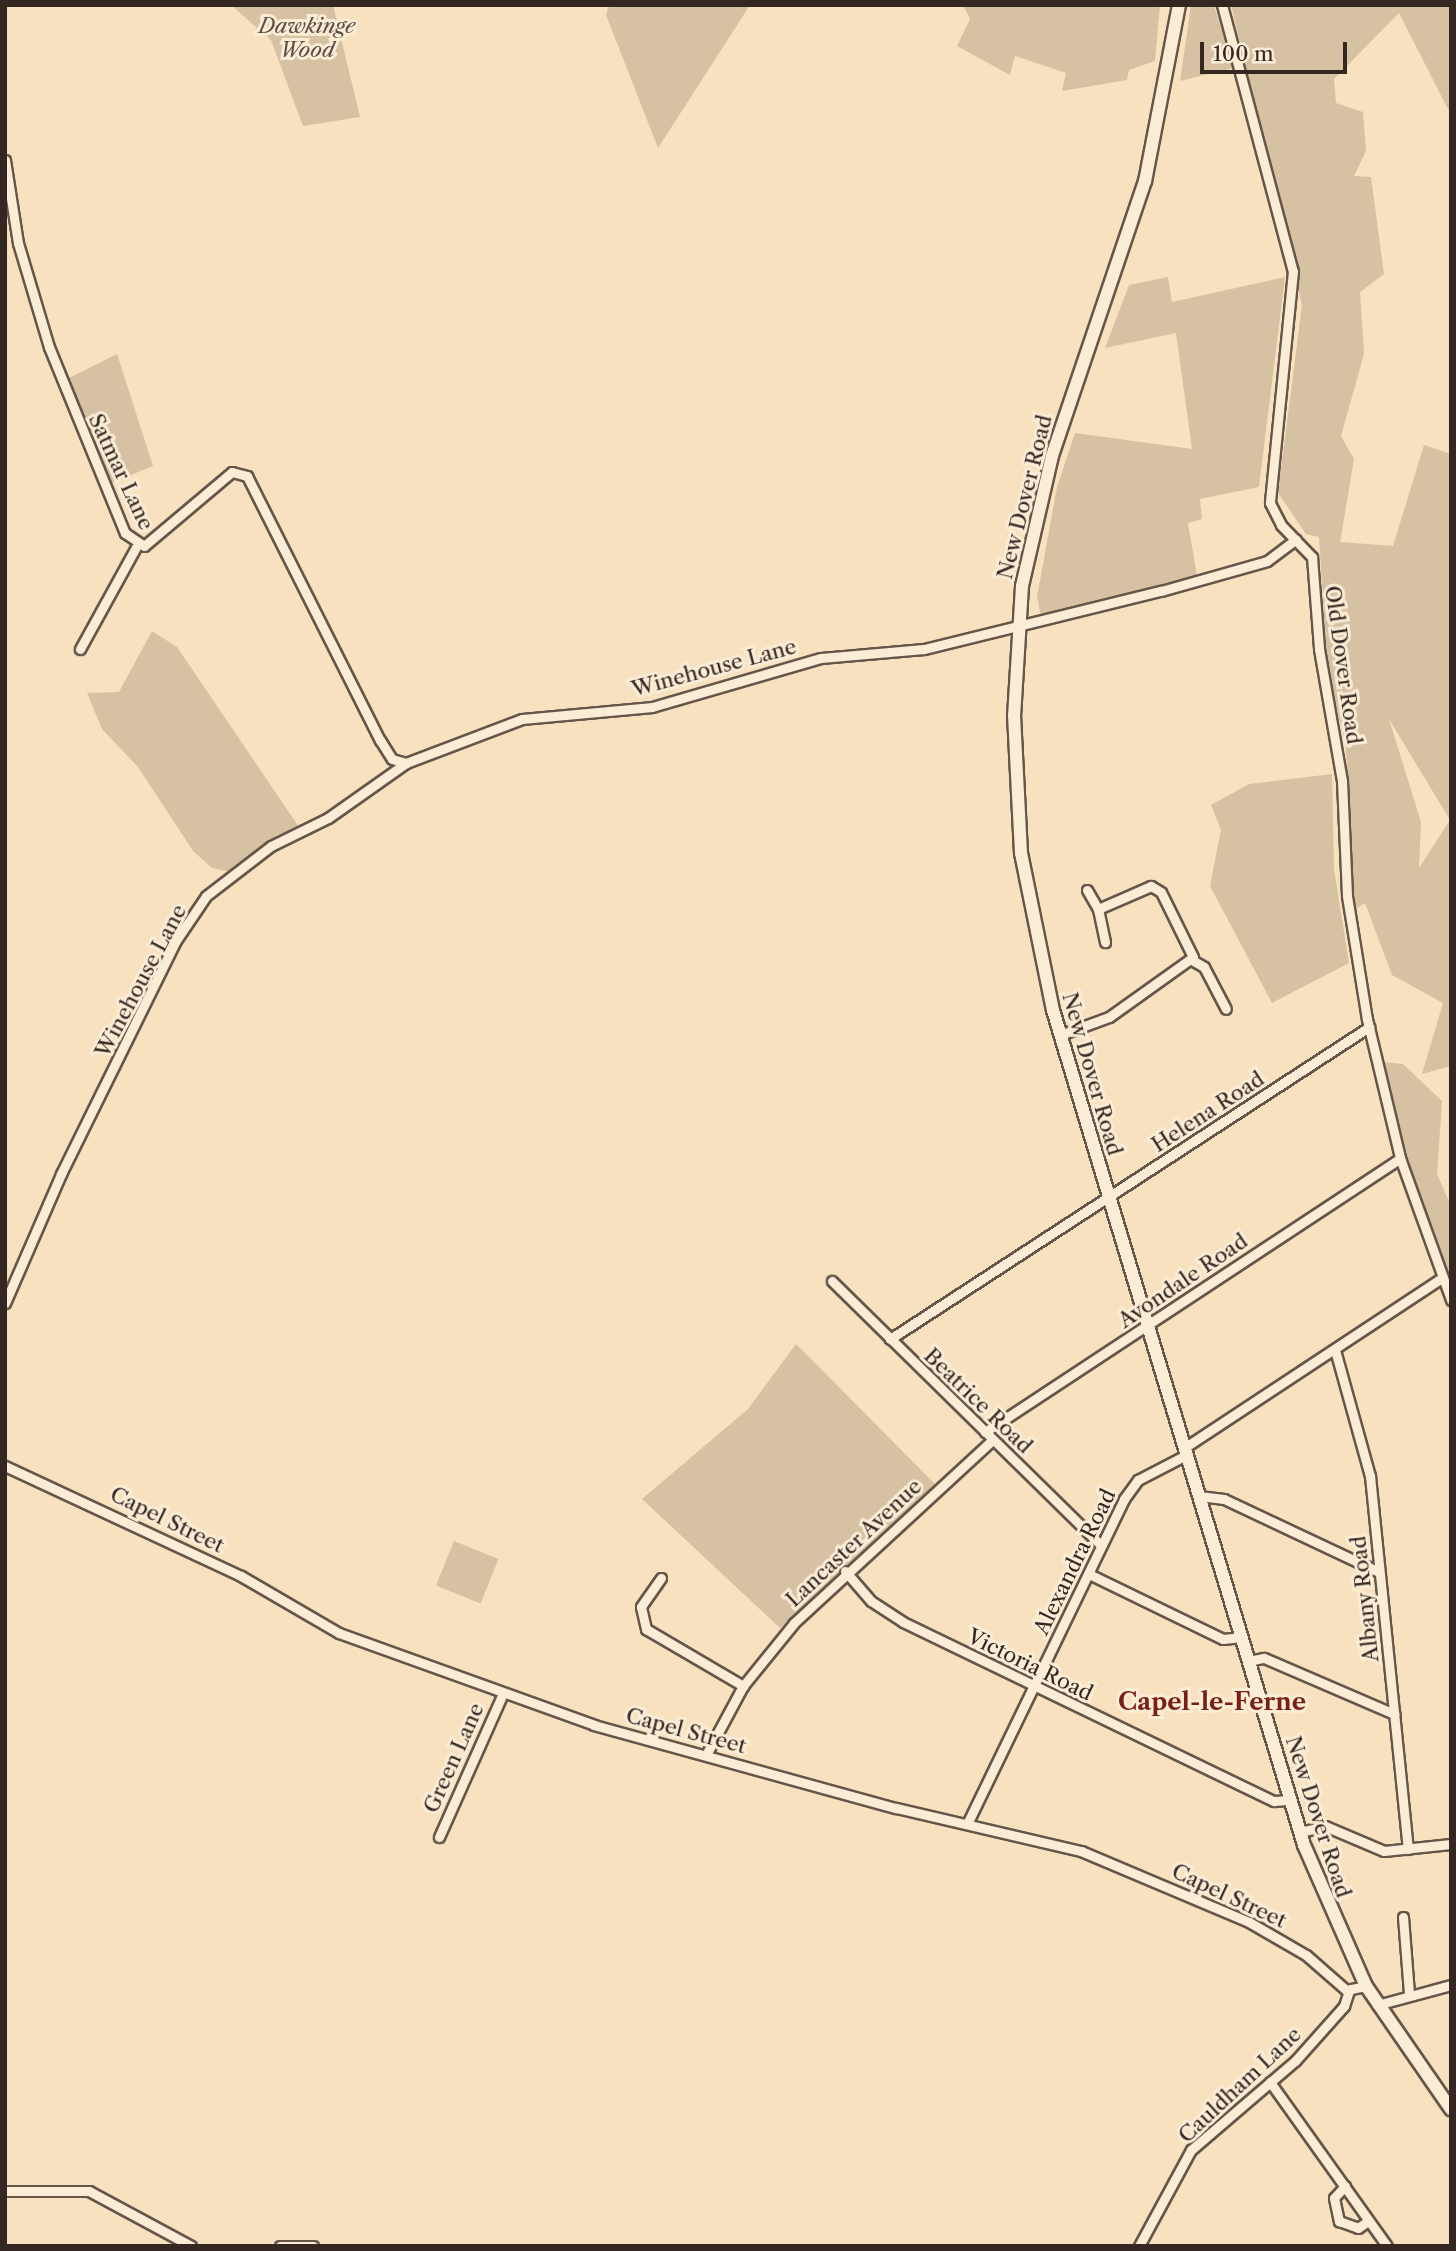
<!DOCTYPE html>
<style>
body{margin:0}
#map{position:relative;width:1456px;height:2251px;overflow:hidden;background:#f8e1be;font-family:"Libre Caslon Text",serif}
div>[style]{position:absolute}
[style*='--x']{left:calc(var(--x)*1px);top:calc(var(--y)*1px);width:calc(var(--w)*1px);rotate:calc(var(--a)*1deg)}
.green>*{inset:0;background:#d7c1a3;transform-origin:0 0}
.roads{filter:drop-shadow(2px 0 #655649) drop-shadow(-2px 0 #655649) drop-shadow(0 2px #655649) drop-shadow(0 -2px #655649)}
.street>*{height:9px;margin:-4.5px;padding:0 4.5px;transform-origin:4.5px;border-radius:4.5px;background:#faecd5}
.secondary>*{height:12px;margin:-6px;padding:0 6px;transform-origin:6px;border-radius:6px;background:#faecd5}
span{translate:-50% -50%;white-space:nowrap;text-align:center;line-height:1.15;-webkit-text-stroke:6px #faecd5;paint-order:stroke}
.park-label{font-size:21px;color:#5d4e42;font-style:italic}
.street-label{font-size:21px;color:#342722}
.quarter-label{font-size:24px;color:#7a1f14;font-weight:700}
.frame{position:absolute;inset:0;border:7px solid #342722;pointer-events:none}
.scale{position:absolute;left:1200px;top:42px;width:147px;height:32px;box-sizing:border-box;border:4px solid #342722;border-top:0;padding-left:9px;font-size:21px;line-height:24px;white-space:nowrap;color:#342722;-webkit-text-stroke:5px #faecd5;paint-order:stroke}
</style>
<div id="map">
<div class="green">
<div style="clip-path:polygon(231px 5px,333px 5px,360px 117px,303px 126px,271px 40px)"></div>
<div style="clip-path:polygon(609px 5px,750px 5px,658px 148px,606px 15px)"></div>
<div style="clip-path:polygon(963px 5px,1160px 5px,1155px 61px,1129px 70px,1127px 80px,1062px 91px,1066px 73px,1015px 56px,1010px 75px,957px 46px,970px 19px)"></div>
<div style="clip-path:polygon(1191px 5px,1214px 5px,1233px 68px,1180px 81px)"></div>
<div style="clip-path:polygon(evenodd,1231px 5px,1451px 5px,1451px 115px,1399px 13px,1334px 79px,1336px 103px,1363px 112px,1366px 151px,1354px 176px,1371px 177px,1384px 274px,1360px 292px,1364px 354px,1341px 436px,1354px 459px,1340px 542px,1393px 546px,1424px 445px,1451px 454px,1451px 1066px,1422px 1074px,1443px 1003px,1392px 975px,1365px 903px,1354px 910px,1346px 748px,1327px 665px,1319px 537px,1306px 534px,1278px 493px,1302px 305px,1231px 5px,1389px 719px,1450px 820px,1419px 868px,1421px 822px,1389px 719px)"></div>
<div style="clip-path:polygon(1168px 277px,1172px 302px,1285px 277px,1259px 487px,1200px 499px,1202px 519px,1188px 523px,1197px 576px,1041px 616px,1037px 597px,1057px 487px,1075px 433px,1192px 449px,1176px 333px,1105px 348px,1129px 285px)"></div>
<div style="clip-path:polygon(117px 354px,153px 466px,109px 484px,69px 378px)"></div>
<div style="clip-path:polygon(152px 631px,177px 647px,299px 827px,277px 835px,231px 872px,212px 868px,193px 851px,138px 767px,102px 729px,87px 693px,119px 692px)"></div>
<div style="clip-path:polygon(1332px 774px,1334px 869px,1349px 963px,1272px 1003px,1210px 886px,1221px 830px,1211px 805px,1249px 784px)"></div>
<div style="clip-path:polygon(1383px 1062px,1403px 1064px,1442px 1101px,1437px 1174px,1451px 1206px,1451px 1282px,1406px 1156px)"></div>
<div style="clip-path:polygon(796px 1344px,937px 1486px,780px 1628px,642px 1499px,748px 1409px)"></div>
<div style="left:454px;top:1541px;width:48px;height:48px;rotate:22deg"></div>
</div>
<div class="roads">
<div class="street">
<div style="--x:1222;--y:5;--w:275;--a:75.1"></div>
<div style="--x:1293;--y:271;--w:233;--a:95.7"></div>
<div style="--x:1270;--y:503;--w:25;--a:63"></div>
<div style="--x:1281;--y:525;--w:45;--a:45.9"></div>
<div style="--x:1312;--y:557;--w:92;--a:85.6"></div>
<div style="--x:1319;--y:649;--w:134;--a:80.1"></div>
<div style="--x:1342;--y:781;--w:115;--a:87.5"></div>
<div style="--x:1347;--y:896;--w:125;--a:80.8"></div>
<div style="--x:1367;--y:1019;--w:143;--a:76.6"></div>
<div style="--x:1400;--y:1158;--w:151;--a:70.2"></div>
<div style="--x:5;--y:160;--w:84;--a:81.1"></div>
<div style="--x:18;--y:243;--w:109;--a:73.4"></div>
<div style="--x:49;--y:347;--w:201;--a:67.8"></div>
<div style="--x:125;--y:533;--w:23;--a:34"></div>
<div style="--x:144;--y:546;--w:115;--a:-40.1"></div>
<div style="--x:232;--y:472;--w:16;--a:15"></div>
<div style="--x:247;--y:476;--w:296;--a:63.3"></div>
<div style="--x:380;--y:740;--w:22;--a:58"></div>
<div style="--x:392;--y:759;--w:15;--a:16"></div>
<div style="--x:80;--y:649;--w:116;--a:-61.2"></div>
<div style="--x:1087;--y:890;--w:22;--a:60"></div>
<div style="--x:1192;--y:960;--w:14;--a:30"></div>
<div style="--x:1204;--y:967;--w:47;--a:62.4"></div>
<div style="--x:1060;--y:1035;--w:52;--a:-20.2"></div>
<div style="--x:1109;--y:1017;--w:103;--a:-35.5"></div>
<div style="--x:1193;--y:957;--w:72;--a:-116.2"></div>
<div style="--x:1161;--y:892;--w:12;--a:-149"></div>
<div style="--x:1151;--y:886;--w:58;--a:156.5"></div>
<div style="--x:1098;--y:909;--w:34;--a:78"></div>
<div style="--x:832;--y:1281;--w:377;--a:44.5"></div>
<div style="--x:5;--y:1303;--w:141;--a:-66.5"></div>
<div style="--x:61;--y:1174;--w:258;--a:-63.8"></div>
<div style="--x:175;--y:942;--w:55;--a:-56"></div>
<div style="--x:206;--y:896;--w:82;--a:-37.6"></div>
<div style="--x:271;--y:846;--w:64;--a:-26.2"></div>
<div style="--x:328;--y:818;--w:95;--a:-35.2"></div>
<div style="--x:406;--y:763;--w:124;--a:-20.8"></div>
<div style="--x:522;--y:719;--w:131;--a:-5.3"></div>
<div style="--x:652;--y:707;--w:176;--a:-16.2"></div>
<div style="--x:821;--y:658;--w:103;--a:-5"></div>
<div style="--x:924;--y:649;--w:244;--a:-13.8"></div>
<div style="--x:1161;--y:591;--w:110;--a:-15.8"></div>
<div style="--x:1267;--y:561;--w:36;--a:-37"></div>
<div style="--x:890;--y:1339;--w:572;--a:-33.08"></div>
<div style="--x:1335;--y:1350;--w:131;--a:74.5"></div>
<div style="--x:1370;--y:1476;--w:375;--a:84.2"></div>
<div style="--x:985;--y:1432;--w:497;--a:-33.4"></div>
<div style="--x:1184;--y:1448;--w:310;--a:-33.4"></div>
<div style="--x:5;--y:1466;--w:260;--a:25"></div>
<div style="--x:241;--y:1576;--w:113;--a:30.2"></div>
<div style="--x:339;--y:1633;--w:271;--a:19.8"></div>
<div style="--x:594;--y:1725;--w:313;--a:15.4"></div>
<div style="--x:896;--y:1808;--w:190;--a:13.1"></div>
<div style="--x:1081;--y:1851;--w:182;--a:22.9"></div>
<div style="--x:1249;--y:1922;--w:66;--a:30.1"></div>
<div style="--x:1306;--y:1955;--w:53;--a:41.2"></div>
<div style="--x:1346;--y:1990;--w:20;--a:-11"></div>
<div style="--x:1199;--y:1496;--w:25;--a:7"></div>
<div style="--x:1224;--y:1499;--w:171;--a:25.2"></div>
<div style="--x:845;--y:1571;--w:40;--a:49"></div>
<div style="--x:871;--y:1601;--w:38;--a:33"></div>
<div style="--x:903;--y:1622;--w:412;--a:25.8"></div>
<div style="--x:1274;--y:1801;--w:16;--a:-4"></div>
<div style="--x:1089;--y:1574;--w:149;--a:25.9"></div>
<div style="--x:1223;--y:1639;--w:19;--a:-6"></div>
<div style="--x:661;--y:1578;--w:35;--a:125"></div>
<div style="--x:641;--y:1607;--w:23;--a:77"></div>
<div style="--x:646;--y:1629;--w:113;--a:30.4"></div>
<div style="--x:1248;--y:1661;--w:16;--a:-11"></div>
<div style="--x:1264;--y:1658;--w:142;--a:23.3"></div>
<div style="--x:707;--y:1753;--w:76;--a:-61.8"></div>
<div style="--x:743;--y:1686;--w:81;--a:-51"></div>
<div style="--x:794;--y:1623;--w:270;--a:-42.7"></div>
<div style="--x:968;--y:1822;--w:359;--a:-64.2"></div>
<div style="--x:1124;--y:1499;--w:24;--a:-54"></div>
<div style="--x:1138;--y:1480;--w:54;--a:-27.5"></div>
<div style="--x:1300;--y:1832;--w:26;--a:-13"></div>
<div style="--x:1325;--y:1826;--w:64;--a:23"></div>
<div style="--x:1384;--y:1851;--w:67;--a:-6"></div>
<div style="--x:439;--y:1837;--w:158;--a:-66"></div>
<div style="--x:1403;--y:1917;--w:77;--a:85.5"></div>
<div style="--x:1377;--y:2005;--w:77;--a:-15.1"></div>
<div style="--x:1270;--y:2082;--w:201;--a:54.5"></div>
<div style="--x:1345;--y:2186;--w:16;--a:133"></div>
<div style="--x:1334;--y:2198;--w:24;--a:78"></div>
<div style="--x:1339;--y:2221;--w:20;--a:20"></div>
<div style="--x:1358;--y:2228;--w:12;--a:-35"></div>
<div style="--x:5;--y:2191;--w:84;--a:0"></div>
<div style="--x:89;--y:2191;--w:116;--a:28.3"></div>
<div style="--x:280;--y:2246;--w:33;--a:0"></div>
<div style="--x:1139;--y:2246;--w:109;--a:-61.6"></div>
<div style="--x:1191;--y:2150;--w:137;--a:-40.6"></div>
<div style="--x:1295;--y:2061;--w:74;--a:-48.3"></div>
<div style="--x:1344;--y:2006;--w:16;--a:-72"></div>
</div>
<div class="secondary">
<div style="--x:1179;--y:5;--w:179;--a:100.9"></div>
<div style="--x:1145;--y:181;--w:290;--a:108.7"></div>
<div style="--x:1052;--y:456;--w:133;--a:103"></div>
<div style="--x:1022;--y:586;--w:129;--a:93.5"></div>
<div style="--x:1014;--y:715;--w:138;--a:87.1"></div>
<div style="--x:1021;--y:853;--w:160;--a:78.5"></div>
<div style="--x:1053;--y:1010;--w:872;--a:73.27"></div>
<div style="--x:1304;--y:1845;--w:154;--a:66.3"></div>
<div style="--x:1366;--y:1986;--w:150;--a:55.4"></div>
</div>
</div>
<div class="park-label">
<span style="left:307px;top:38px">Dawkinge<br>Wood</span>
</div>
<div class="street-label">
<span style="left:121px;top:472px;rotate:65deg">Satmar Lane</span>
<span style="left:1025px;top:497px;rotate:-76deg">New Dover Road</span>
<span style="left:1343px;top:665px;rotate:82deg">Old Dover Road</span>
<span style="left:714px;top:668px;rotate:-15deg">Winehouse Lane</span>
<span style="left:141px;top:981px;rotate:-62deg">Winehouse Lane</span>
<span style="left:1092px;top:1074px;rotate:74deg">New Dover Road</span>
<span style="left:1208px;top:1112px;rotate:-33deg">Helena Road</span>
<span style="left:1183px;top:1281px;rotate:-34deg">Avondale Road</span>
<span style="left:978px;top:1401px;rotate:44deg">Beatrice Road</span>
<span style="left:167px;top:1520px;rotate:26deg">Capel Street</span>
<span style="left:854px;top:1543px;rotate:-43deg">Lancaster Avenue</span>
<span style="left:1075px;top:1562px;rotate:-64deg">Alexandra Road</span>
<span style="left:1365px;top:1599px;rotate:-96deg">Albany Road</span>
<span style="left:1030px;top:1665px;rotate:26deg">Victoria Road</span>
<span style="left:686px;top:1731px;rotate:15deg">Capel Street</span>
<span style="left:454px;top:1758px;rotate:-66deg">Green Lane</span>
<span style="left:1318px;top:1817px;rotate:72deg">New Dover Road</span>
<span style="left:1229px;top:1896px;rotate:25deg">Capel Street</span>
<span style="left:1240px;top:2085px;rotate:-43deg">Cauldham Lane</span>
</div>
<div class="quarter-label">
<span style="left:1212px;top:1702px">Capel-le-Ferne</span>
</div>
<div class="frame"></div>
<div class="scale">100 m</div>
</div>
